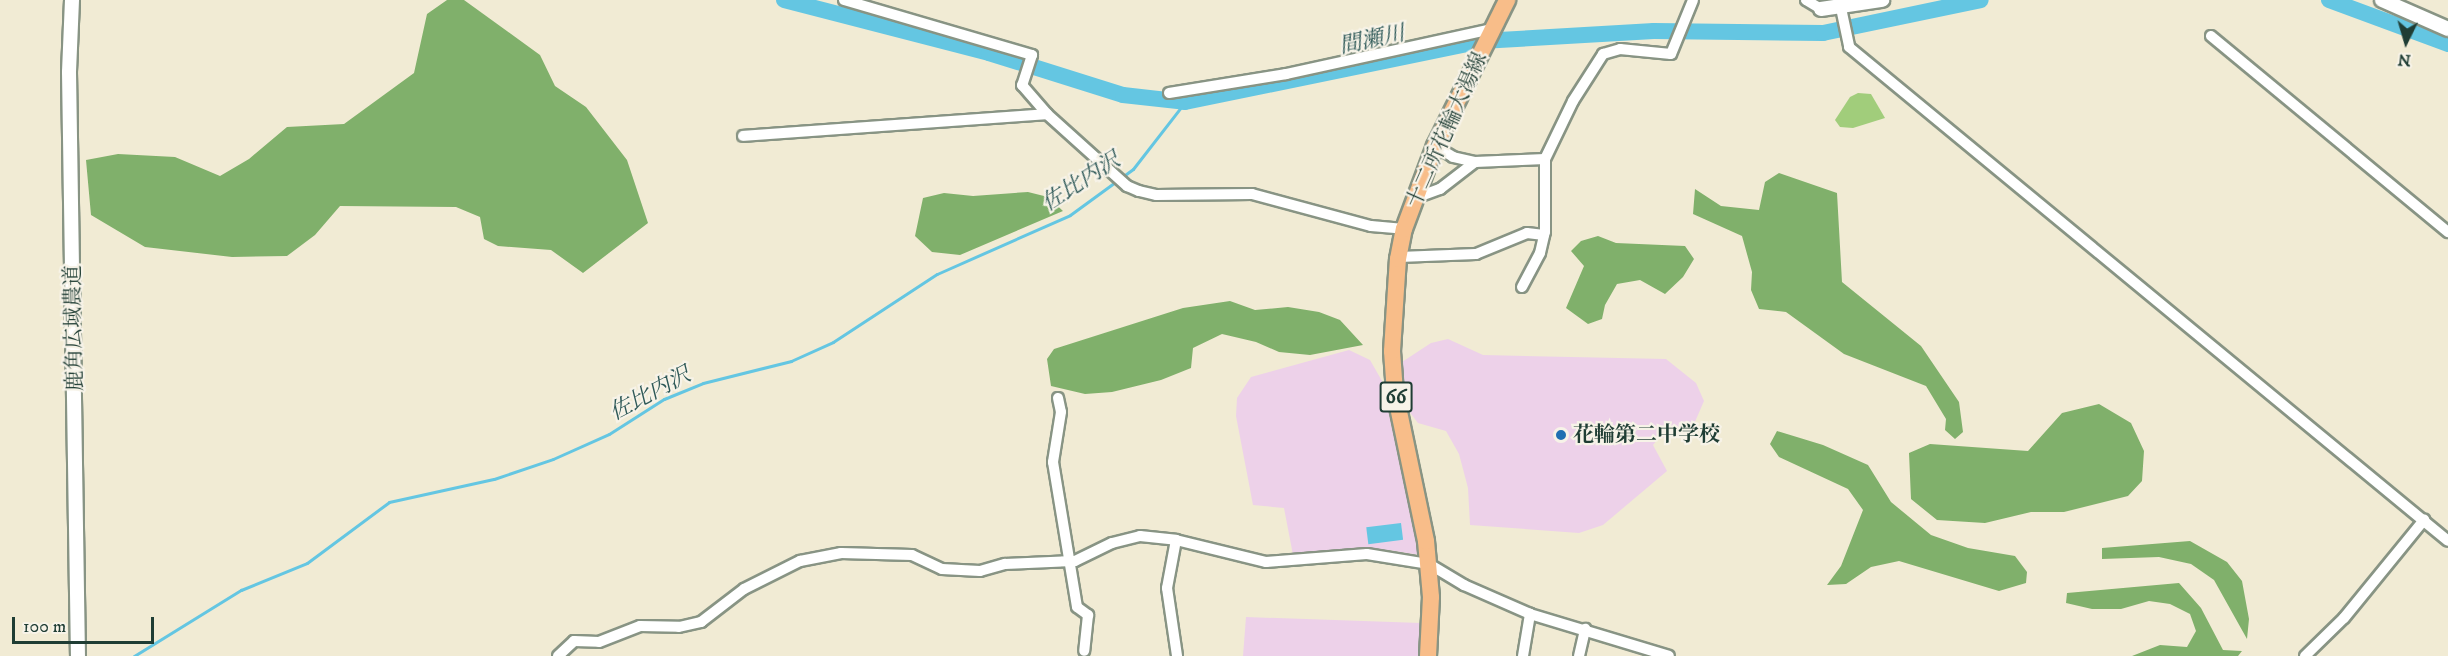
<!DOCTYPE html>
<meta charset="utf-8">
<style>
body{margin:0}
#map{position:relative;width:2448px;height:656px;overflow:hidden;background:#f1ebd4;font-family:"IM FELL DW Pica","Noto Serif JP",serif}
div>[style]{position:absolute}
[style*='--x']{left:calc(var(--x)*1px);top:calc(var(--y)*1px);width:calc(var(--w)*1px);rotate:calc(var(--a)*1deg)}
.built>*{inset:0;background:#edd1e9}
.green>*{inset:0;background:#a1cd7b}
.forest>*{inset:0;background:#80b06b}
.water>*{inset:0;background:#64c6e2;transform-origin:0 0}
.stream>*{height:3px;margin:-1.5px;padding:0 1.5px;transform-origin:1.5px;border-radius:1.5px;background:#64c6e2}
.river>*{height:16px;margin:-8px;padding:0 8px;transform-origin:8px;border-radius:8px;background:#64c6e2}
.roads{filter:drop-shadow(2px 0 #889484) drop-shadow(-2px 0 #889484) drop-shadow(0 2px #889484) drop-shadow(0 -2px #889484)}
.minor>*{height:10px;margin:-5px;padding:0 5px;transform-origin:5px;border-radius:5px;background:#fff}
.tertiary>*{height:14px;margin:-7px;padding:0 7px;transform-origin:7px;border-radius:7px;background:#fff}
.primary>*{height:16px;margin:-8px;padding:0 8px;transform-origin:8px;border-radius:8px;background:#f8bd89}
.dots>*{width:16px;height:16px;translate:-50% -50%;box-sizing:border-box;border:3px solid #f7f3e8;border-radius:50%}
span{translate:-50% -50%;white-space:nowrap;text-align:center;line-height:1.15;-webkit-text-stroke:4.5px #f7f3e8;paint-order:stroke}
.shield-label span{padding:2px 4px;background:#f7f3e8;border:2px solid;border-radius:4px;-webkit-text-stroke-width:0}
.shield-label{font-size:20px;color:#1f3d34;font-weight:700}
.street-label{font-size:21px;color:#1f3d34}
.poi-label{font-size:21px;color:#1f3d34;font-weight:700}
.left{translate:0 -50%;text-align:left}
.water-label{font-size:22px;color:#2d5857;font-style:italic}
.north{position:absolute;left:2376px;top:12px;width:60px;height:60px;-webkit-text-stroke:4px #f7f3e8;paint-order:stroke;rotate:185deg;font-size:16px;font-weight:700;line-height:24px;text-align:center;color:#1f3d34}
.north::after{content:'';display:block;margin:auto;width:21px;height:27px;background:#1f3d34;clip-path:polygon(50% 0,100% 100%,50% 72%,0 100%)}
.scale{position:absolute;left:12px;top:617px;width:142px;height:27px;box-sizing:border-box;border:3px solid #1f3d34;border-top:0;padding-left:8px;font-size:18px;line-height:21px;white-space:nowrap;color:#1f3d34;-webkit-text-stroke:4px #f7f3e8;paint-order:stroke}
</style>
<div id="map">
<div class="built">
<div style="clip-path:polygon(1448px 339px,1483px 355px,1666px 359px,1696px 383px,1704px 401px,1691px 431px,1658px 439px,1653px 445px,1667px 471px,1603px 525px,1579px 533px,1470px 525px,1468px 488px,1459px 454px,1446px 431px,1418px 423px,1408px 410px,1402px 362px,1431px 343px)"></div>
<div style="clip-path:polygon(1349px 350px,1370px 360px,1382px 381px,1420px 555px,1388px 550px,1293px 555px,1284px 508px,1253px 505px,1236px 416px,1237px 398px,1251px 377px)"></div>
<div style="clip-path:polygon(1246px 617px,1421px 623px,1420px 656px,1243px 656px)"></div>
</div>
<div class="green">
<div style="clip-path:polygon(1858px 93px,1871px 94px,1885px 118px,1853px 128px,1840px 127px,1835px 120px,1850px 97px)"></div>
</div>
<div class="forest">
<div style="clip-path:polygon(447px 0,464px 0,540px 55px,555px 86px,586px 107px,627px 160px,648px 223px,583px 273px,551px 250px,498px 246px,484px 239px,480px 217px,456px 207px,340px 206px,315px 235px,287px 256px,232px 257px,145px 247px,91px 215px,86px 160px,118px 154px,175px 157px,220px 176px,249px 159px,287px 127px,344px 124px,414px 73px,427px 14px)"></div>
<div style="clip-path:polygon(1779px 173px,1837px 193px,1842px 282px,1921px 346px,1959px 402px,1963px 432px,1955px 439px,1945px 430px,1946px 419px,1926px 386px,1844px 354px,1786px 312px,1759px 309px,1751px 290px,1752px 272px,1742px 236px,1693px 214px,1695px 189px,1721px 206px,1759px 210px,1765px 182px)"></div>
<div style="clip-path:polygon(1028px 192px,1048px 197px,1063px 211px,960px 255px,932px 252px,915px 236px,923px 198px,944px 193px,973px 196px)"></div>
<div style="clip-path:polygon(1598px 236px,1616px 243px,1685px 246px,1694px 259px,1683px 277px,1665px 294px,1640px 280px,1617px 284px,1605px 305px,1602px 319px,1588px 324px,1566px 308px,1584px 266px,1571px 251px,1581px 241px)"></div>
<div style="clip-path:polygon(1230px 301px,1255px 310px,1288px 307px,1319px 312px,1340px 320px,1363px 345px,1310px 355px,1279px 352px,1256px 342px,1222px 334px,1193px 348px,1191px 368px,1161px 380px,1112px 392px,1085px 394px,1051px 386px,1047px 359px,1054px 349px,1183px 308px)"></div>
<div style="clip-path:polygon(2099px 404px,2131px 423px,2144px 451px,2142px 481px,2128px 496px,2064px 512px,2031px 512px,1985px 523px,1937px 520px,1911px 499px,1909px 453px,1930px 444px,2028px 451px,2062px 413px)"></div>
<div style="clip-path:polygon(1777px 431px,1823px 445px,1868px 465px,1891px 502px,1931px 535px,1968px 548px,2015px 556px,2027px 572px,2026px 583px,1999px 591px,1899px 561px,1871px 567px,1846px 584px,1827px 585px,1841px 566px,1863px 510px,1848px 489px,1779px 457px,1770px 444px)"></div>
<div style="clip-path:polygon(2190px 541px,2227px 562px,2242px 581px,2249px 619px,2247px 639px,2214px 580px,2191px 564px,2159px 557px,2102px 559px,2102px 548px)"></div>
<div style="clip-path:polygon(2179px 583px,2201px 608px,2223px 650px,2242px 651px,2238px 656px,2132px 656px,2160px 645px,2187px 647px,2196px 631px,2190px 614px,2170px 604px,2149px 601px,2121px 609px,2092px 609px,2066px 603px,2067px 593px)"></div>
</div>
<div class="water">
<div style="left:1401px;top:523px;width:17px;height:35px;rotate:83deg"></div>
</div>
<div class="stream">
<div style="--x:134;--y:656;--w:126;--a:-31.7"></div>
<div style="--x:241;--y:590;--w:71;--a:-22.2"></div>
<div style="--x:307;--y:563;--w:102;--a:-36.6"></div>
<div style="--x:389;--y:502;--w:107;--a:-12.4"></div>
<div style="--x:494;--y:479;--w:62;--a:-18.7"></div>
<div style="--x:553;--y:459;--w:61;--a:-24.1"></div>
<div style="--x:609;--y:434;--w:65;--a:-32.5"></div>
<div style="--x:664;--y:399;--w:42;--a:-22.3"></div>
<div style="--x:703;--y:383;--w:91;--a:-14"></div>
<div style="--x:791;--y:361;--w:46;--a:-24.3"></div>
<div style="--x:833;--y:342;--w:124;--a:-33.2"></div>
<div style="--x:937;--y:274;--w:145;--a:-23.9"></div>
<div style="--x:1070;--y:215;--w:78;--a:-36.1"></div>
<div style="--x:1133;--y:169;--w:85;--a:-52.2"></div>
</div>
<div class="river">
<div style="--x:784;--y:0;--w:212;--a:14.5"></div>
<div style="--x:989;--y:53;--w:140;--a:17.4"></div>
<div style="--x:1123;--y:95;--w:62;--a:6.4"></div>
<div style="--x:1185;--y:102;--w:302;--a:-11.6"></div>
<div style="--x:1481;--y:41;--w:173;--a:-3.3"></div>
<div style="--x:1654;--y:31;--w:169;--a:0.7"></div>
<div style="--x:1823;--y:33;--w:161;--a:-11.8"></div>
<div style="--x:2329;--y:0;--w:127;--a:20.3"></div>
</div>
<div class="roads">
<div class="minor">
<div style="--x:844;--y:0;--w:196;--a:16.3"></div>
<div style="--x:1032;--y:55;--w:32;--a:108"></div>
<div style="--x:1022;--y:85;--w:38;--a:49"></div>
<div style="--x:1047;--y:114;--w:108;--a:42"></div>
<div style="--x:1127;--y:186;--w:13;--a:23"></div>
<div style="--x:1139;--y:191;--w:17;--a:13"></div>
<div style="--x:1156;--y:195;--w:96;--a:-0.6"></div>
<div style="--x:1252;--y:194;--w:123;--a:15.1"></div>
<div style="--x:1371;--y:226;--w:33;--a:5"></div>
<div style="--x:1806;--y:0;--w:17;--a:31"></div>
<div style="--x:1841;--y:8;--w:40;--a:78"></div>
<div style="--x:1849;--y:47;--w:776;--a:39.51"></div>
<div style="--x:2211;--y:36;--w:308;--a:39.6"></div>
<div style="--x:1169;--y:93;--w:119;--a:-9.2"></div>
<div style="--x:1286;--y:74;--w:211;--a:-12.3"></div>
<div style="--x:743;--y:136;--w:305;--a:-4.1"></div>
<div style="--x:1435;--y:146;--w:21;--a:31"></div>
<div style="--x:1453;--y:157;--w:23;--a:13"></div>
<div style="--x:1415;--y:198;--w:27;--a:-20"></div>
<div style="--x:1440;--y:189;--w:44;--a:-37.6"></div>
<div style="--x:1475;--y:162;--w:70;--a:-2.5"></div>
<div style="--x:1545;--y:159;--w:64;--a:-64.2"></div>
<div style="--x:1573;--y:101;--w:56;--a:-57.4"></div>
<div style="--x:1603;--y:54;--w:18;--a:-16"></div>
<div style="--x:1620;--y:49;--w:51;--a:5.6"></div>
<div style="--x:1671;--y:54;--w:58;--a:-67.8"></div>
<div style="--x:1399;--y:257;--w:77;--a:-2.2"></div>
<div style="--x:1476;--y:254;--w:55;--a:-22.4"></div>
<div style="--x:1527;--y:233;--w:17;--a:7"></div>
<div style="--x:1522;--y:287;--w:38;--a:-62"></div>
<div style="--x:1540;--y:253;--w:22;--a:-77"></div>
<div style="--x:1545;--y:232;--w:73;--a:-90"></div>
<div style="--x:1058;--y:398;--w:14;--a:78"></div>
<div style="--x:1061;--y:412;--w:51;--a:99.1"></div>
<div style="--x:1053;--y:462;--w:147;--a:80.6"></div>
<div style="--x:1077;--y:607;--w:14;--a:36"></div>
<div style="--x:1088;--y:615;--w:36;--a:96"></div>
<div style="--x:1176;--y:540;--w:49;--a:100.6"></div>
<div style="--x:1167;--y:588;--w:69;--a:81.6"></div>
<div style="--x:558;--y:656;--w:22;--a:-43"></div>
<div style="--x:574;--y:641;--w:25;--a:2"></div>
<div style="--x:599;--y:642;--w:44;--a:-21.3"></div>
<div style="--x:640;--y:626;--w:39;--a:1"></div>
<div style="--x:679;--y:627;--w:23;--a:-13"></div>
<div style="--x:701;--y:622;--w:54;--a:-37.5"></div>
<div style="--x:744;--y:589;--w:63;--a:-26.6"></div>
<div style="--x:800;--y:561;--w:42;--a:-11"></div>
<div style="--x:841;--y:553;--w:71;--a:1.6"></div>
<div style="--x:912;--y:555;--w:33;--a:25"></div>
<div style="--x:942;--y:569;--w:38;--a:3"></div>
<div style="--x:980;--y:571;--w:26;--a:-16"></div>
<div style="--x:1005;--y:564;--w:70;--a:-2.5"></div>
<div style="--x:1075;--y:561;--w:41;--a:-25.9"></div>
<div style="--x:1112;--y:543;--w:29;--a:-14"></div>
<div style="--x:1140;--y:536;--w:36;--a:6"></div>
<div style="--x:1176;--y:540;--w:93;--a:13.7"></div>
<div style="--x:1266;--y:562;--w:101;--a:-4.5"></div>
<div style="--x:1367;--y:554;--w:63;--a:9.2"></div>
<div style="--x:1429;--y:564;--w:41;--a:31"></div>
<div style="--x:1464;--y:585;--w:72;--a:23.7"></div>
<div style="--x:1530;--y:614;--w:145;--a:16.8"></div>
<div style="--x:1523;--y:656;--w:43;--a:-80.5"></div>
<div style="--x:1579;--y:656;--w:28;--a:-77"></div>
<div style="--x:2305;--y:656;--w:54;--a:-44.3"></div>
<div style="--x:2344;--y:618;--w:127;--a:-50.8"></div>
</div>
<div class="tertiary">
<div style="--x:72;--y:0;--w:72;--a:92.4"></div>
<div style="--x:69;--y:72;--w:584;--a:89.12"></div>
<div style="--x:2382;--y:0;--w:72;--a:23.7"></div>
<div style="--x:1821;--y:9;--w:62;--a:-8.4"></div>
</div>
<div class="primary">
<div style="--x:1428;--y:656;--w:59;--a:-87.1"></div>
<div style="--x:1431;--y:597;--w:56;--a:-95.1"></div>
<div style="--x:1426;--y:541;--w:151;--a:-101.8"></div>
<div style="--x:1395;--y:393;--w:42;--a:-94.1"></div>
<div style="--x:1392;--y:351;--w:92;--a:-86.3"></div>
<div style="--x:1398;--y:259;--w:31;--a:-79"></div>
<div style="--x:1404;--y:229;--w:89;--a:-69.5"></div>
<div style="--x:1435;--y:146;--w:163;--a:-63.7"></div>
</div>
</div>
<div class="dots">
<div style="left:1561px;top:435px;background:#1f6fb2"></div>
</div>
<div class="shield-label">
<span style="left:1396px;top:397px">66</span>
</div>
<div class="street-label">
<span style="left:1447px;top:130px;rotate:-66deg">十二所花輪大湯線</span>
<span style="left:74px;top:328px;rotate:-91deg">鹿角広域農道</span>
</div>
<div class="poi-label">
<span class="left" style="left:1573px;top:435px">花輪第二中学校</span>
</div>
<div class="water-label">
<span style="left:1372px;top:40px;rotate:-12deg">間瀬川</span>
<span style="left:1081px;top:182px;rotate:-33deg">佐比内沢</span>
<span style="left:650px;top:394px;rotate:-28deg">佐比内沢</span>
</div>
<div class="north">N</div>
<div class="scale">100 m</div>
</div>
